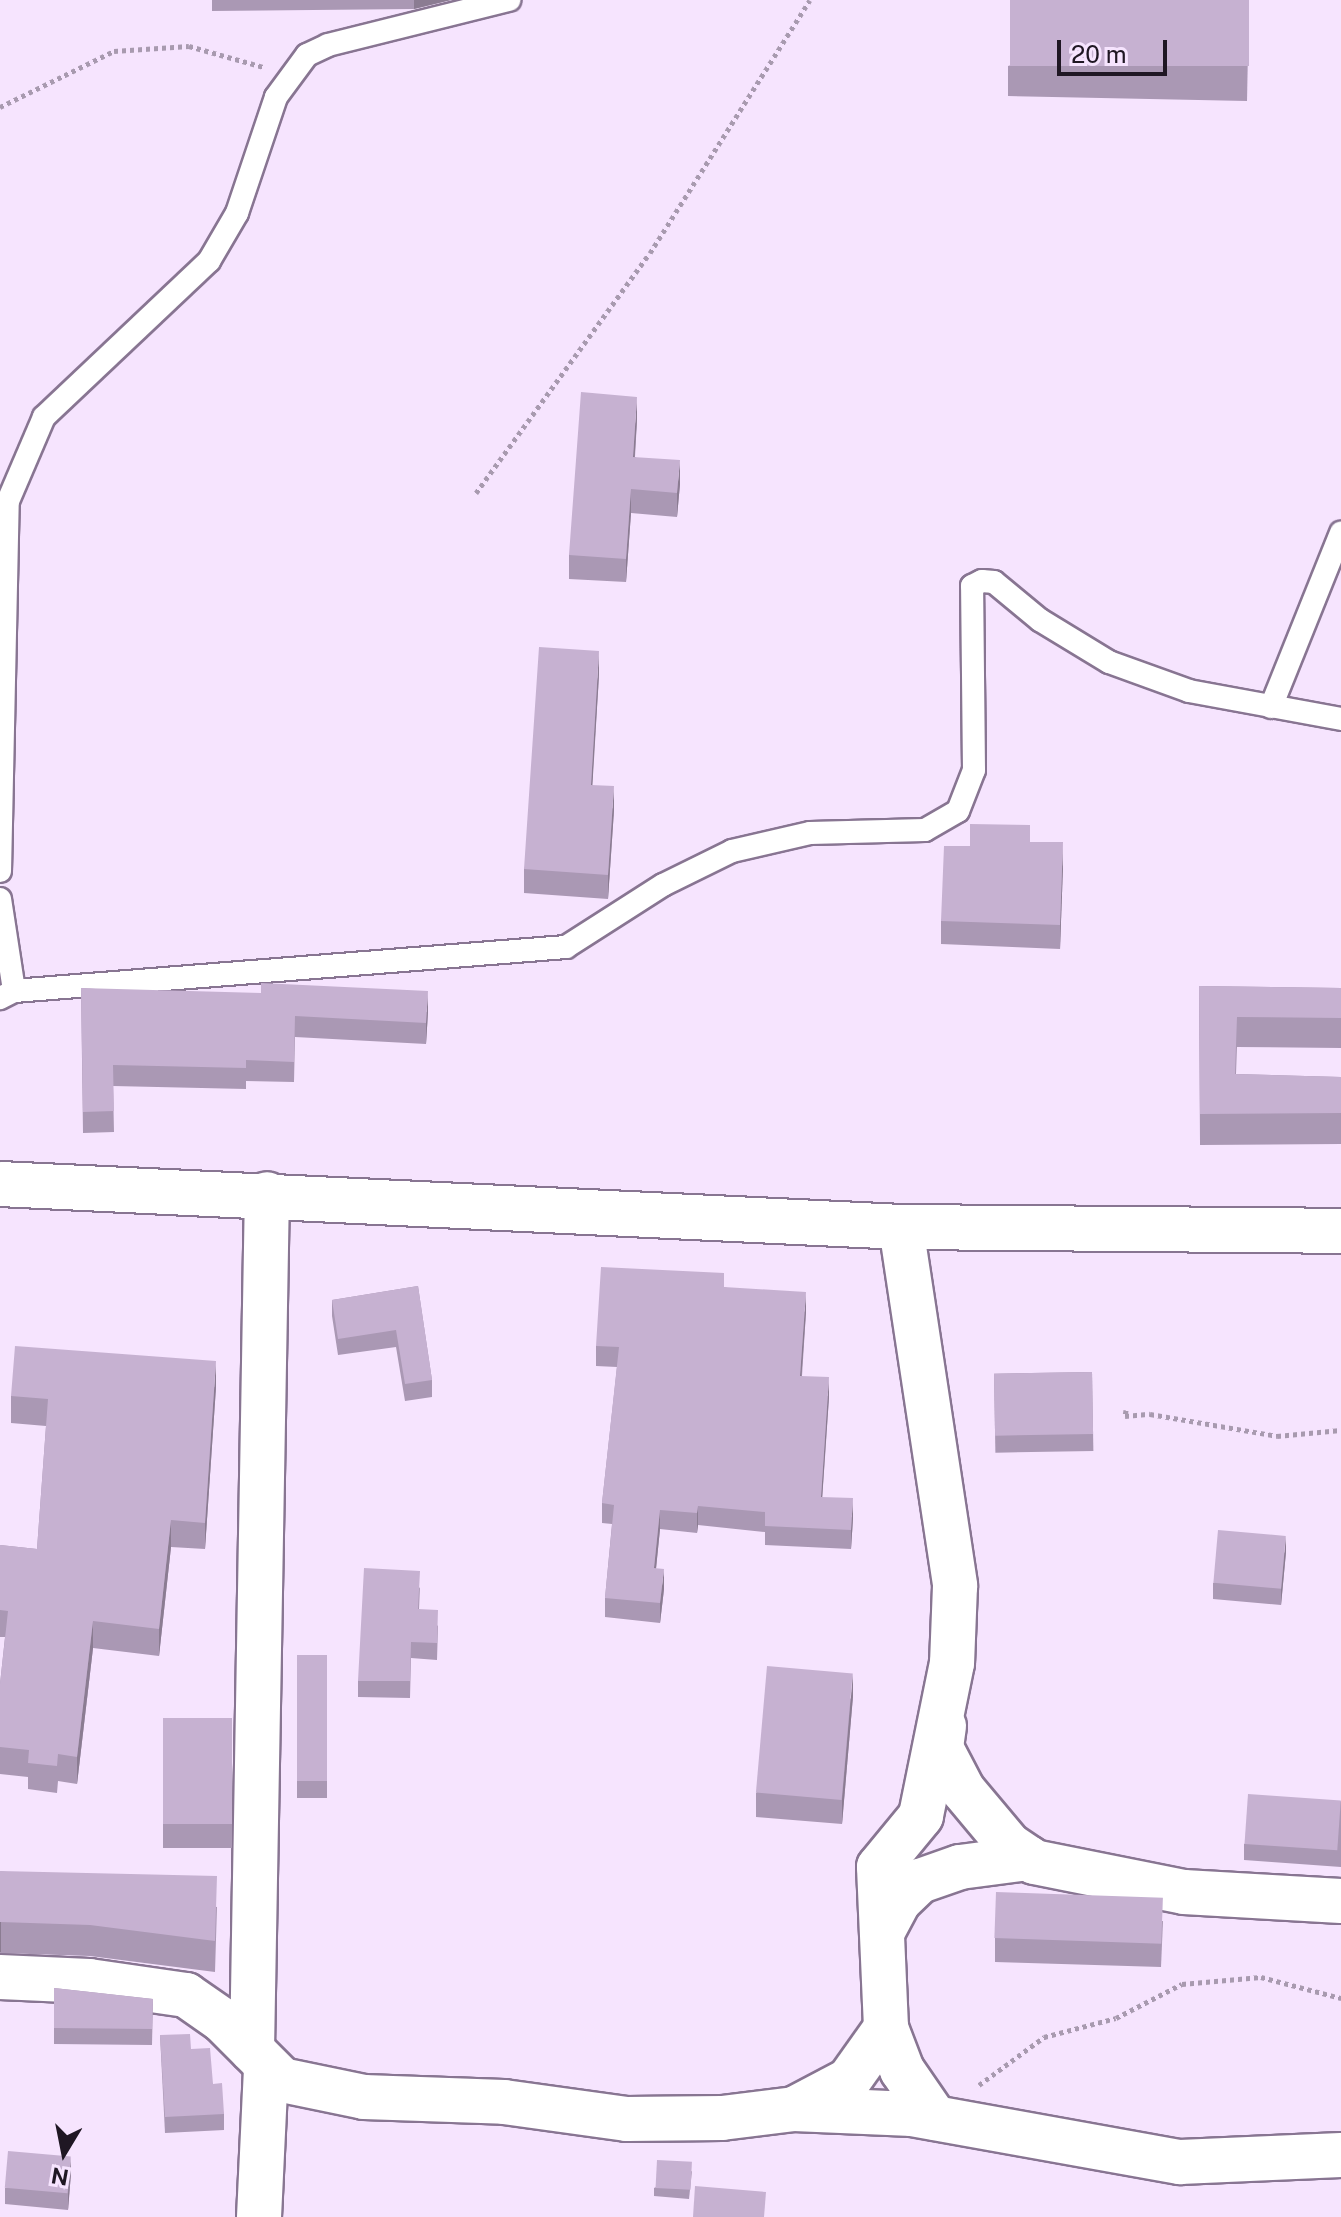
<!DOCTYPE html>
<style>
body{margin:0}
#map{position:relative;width:1341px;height:2217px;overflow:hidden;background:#f6e4fe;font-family:"Public Sans",sans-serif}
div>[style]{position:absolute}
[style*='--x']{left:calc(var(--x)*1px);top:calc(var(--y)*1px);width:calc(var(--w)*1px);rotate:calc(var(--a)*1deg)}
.path>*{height:5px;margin-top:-2.5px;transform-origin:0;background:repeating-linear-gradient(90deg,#a89aaf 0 4px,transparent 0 8px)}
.roads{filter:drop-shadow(2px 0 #887592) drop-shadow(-2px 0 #887592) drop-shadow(0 2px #887592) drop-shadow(0 -2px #887592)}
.service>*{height:22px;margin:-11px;padding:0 11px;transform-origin:11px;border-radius:11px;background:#fff}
.minor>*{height:44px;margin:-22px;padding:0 22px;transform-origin:22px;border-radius:22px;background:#fff}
.wall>*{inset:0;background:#aa98b4;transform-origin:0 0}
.shaded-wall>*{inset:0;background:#8b7c92;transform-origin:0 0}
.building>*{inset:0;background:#c6b1d1;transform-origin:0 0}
span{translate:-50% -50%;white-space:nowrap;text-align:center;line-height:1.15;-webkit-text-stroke:7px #f6e4fe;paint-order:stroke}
.north{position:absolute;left:24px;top:2113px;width:80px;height:80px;-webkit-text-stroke:6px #f6e4fe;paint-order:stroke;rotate:190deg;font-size:22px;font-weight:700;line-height:32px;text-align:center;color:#1f1723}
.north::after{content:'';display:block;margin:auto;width:28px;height:36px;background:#1f1723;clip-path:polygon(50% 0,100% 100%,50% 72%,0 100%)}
.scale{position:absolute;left:1057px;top:40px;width:110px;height:36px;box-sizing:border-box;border:4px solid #1f1723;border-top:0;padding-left:10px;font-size:24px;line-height:28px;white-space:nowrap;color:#1f1723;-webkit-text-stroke:6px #f6e4fe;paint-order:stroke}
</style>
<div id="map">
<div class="path">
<div style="--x:0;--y:107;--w:127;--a:-26.2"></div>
<div style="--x:114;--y:51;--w:75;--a:-3.8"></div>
<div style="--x:189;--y:46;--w:77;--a:15.8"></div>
<div style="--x:476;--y:493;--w:296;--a:-54.1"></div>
<div style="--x:650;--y:253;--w:299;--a:-57.7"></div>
<div style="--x:1126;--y:1410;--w:6;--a:99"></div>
<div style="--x:1125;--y:1416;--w:25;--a:-5"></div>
<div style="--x:1150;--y:1414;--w:129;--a:9.8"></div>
<div style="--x:1277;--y:1436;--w:64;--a:-5.4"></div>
<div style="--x:979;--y:2085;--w:81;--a:-36.4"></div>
<div style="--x:1044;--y:2037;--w:74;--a:-14.8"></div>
<div style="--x:1116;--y:2018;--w:74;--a:-27.3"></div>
<div style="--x:1182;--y:1984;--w:79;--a:-5.1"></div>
<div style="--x:1261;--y:1977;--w:83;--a:14.7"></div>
</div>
<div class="roads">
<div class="service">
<div style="--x:1271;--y:707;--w:188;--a:-68.1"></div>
<div style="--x:0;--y:871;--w:370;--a:-88.8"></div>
<div style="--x:8;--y:501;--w:91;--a:-66.8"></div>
<div style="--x:44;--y:417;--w:227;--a:-43.4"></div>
<div style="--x:209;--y:261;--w:56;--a:-59.7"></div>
<div style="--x:237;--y:213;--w:122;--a:-71.4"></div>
<div style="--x:276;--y:97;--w:52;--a:-53.6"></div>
<div style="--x:307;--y:55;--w:23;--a:-25"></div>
<div style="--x:328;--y:45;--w:187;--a:-14"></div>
<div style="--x:0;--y:899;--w:93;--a:81.3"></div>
<div style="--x:14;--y:991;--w:16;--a:153"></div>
<div style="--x:14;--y:991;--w:554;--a:-4.56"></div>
<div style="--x:566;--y:947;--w:115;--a:-32.6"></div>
<div style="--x:663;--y:885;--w:77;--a:-26.2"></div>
<div style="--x:732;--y:851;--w:80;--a:-13"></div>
<div style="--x:810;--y:833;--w:115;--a:-1.5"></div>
<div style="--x:925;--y:830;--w:38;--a:-30"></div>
<div style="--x:958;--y:811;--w:44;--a:-68.7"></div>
<div style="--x:974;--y:770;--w:184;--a:-90.6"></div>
<div style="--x:972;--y:586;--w:11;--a:-27"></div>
<div style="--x:982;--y:581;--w:12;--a:5"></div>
<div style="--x:994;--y:582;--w:60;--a:39.6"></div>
<div style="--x:1040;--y:620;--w:81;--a:31.3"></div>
<div style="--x:1109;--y:662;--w:85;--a:19.9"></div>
<div style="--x:1189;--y:691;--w:155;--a:10.4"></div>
</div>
<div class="minor">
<div style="--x:0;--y:1184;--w:902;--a:2.73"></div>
<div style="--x:901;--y:1227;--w:440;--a:0.5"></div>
<div style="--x:901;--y:1227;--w:363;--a:81.4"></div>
<div style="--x:955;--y:1586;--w:77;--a:92.2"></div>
<div style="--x:952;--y:1663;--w:156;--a:101.5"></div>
<div style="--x:921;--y:1816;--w:66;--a:129.5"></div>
<div style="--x:879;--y:1867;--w:161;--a:87.5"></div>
<div style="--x:886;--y:2028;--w:45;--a:69.1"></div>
<div style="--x:902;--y:2070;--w:58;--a:55.5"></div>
<div style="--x:944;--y:1726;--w:22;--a:98"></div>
<div style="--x:941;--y:1748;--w:47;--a:62.4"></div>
<div style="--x:963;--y:1790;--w:72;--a:50.1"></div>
<div style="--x:1009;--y:1845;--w:30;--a:34"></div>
<div style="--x:1034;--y:1862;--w:153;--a:11.3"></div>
<div style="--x:1184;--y:1892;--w:157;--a:3.3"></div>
<div style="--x:884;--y:1929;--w:32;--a:-62"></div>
<div style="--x:899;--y:1901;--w:29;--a:-44"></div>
<div style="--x:920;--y:1881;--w:42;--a:-19.3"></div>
<div style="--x:960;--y:1867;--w:69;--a:-7.5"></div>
<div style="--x:0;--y:1977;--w:89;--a:2.6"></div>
<div style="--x:89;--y:1981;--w:98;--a:8.2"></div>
<div style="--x:186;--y:1995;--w:44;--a:34.8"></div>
<div style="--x:222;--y:2020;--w:85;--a:45"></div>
<div style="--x:282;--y:2080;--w:84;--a:11.7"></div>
<div style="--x:364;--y:2097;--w:140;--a:2"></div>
<div style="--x:504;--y:2102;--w:124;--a:7.9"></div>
<div style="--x:627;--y:2119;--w:95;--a:-0.6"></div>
<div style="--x:722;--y:2118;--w:73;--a:-7.1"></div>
<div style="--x:794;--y:2109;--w:118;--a:2.4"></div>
<div style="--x:912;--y:2114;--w:272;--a:10.2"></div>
<div style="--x:1180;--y:2162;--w:161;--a:-2.5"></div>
<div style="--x:252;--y:2050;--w:856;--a:-89"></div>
<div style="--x:798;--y:2107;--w:58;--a:-27.9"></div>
<div style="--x:849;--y:2080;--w:64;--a:-54.6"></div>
<div style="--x:259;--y:2217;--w:151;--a:-87.3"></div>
</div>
</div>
<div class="wall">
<div style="clip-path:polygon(212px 0,451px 0,414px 9px,212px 11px)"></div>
<div style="clip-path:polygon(1249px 0,1247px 101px,1008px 96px,1008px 66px)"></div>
<div style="clip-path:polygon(637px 420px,635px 457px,680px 484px,677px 517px,631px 513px,626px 582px,569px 579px,569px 555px)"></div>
<div style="clip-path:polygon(599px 675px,592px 785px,614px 810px,608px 899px,524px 893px,524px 869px)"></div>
<div style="clip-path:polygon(1030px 842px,1063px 866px,1060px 949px,941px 944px,941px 921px,970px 846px)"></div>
<div style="clip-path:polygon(1199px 986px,1341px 988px,1341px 1048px,1237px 1047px,1236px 1074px,1341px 1077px,1341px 1144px,1200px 1145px)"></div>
<div style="clip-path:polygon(81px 988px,428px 1012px,426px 1044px,295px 1037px,294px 1082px,246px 1081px,246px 1089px,113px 1086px,114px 1132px,83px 1133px)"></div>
<div style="clip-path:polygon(418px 1286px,432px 1380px,432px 1397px,405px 1401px,396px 1347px,338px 1355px,332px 1316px,332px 1300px)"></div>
<div style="clip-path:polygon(724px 1287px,806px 1312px,802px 1376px,829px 1397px,822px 1497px,853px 1518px,851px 1549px,765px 1545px,765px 1532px,698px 1525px,697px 1533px,660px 1529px,656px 1569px,664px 1589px,660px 1623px,605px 1617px,605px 1598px,612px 1524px,602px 1523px,602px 1503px,617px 1367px,596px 1366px,596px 1346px)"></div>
<div style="left:1092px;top:1372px;width:79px;height:98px;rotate:89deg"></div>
<div style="clip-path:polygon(216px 1387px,205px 1549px,171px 1547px,159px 1656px,93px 1648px,77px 1784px,58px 1781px,57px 1793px,28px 1789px,28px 1777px,0 1774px,0 1684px,5px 1637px,0 1637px,0 1545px,37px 1549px,46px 1426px,11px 1423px,11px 1396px)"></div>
<div style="clip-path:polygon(1286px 1552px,1281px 1605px,1213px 1599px,1213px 1583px)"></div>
<div style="clip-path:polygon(420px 1587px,419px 1609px,438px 1626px,437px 1660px,411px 1658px,410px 1698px,358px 1697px,358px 1681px)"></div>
<div style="left:297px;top:1655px;width:30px;height:143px"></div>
<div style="clip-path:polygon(853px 1696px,842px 1824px,756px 1817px,756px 1793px)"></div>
<div style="left:163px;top:1718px;width:69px;height:130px"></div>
<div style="clip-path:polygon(1341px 1801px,1341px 1867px,1244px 1860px,1244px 1844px)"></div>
<div style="clip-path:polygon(0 1871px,217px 1907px,215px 1972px,90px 1956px,0 1953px)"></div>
<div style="clip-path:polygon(1163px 1921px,1161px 1967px,995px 1962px,995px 1938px)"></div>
<div style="clip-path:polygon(54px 1988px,153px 1999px,152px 2045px,54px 2044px)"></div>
<div style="clip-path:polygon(160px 2035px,191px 2049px,213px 2084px,224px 2114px,224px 2130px,165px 2133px)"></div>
<div style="clip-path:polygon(692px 2171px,689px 2199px,654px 2196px,654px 2188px)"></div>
<div style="clip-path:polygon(71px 2173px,68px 2210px,5px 2204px,5px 2188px)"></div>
</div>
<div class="shaded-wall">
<div style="clip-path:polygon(414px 0,451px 0,414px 9px)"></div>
<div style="clip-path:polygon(637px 397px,637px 420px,633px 481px,633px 457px)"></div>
<div style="clip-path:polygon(680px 460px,680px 484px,677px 517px,677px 493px)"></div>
<div style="clip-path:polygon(631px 489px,631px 513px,626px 582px,626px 559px)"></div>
<div style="clip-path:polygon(599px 651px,599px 675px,591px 809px,591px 785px)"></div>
<div style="clip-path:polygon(614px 786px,614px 810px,608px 899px,608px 875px)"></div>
<div style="clip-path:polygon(1063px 842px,1063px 866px,1060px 949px,1060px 925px)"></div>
<div style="clip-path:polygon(428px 991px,428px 1012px,426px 1044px,426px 1023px)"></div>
<div style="clip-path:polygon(806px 1292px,806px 1312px,800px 1395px,800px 1376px)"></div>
<div style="clip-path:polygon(216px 1361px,216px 1387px,205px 1549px,205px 1523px)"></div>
<div style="clip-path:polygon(829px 1377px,829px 1397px,821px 1516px,821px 1497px)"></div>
<div style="clip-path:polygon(853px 1498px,853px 1518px,851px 1549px,851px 1530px)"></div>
<div style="clip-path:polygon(698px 1506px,698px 1525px,697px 1533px,697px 1513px)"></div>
<div style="clip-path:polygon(660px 1510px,660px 1529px,654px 1588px,654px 1568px)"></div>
<div style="clip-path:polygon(171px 1520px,171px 1547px,159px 1656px,159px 1629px)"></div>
<div style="clip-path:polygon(1286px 1536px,1286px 1552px,1281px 1605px,1281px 1589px)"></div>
<div style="clip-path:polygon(664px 1569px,664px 1589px,660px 1623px,660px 1603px)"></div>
<div style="clip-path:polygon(93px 1621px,93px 1648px,77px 1784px,77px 1757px)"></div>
<div style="clip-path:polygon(853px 1673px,853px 1696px,842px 1824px,842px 1800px)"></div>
<div style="left:1px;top:1921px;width:31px;height:1px;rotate:90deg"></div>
<div style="clip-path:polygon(71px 2157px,71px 2173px,68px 2210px,68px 2194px)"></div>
</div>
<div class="building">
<div style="left:1010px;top:0;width:239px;height:66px"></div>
<div style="clip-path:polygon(581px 392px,637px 397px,633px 457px,680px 460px,677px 493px,631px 489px,626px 559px,569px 555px)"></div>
<div style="clip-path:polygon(539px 647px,599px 651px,591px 785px,614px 786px,608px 875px,524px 869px)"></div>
<div style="clip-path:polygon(970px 824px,1030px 825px,1030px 842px,1063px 842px,1060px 925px,941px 921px,944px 846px,970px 846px)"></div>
<div style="clip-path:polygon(261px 983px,428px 991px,426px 1023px,295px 1016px,294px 1062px,246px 1060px,246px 1068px,113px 1065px,114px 1111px,83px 1112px,81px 988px,261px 993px)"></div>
<div style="clip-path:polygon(1199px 986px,1341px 988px,1341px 1018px,1237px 1017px,1235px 1074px,1341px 1077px,1341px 1113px,1200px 1114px)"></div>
<div style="clip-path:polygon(601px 1267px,724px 1273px,724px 1287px,806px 1292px,800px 1376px,829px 1377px,821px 1497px,853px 1498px,851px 1530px,765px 1526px,765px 1512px,698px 1506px,697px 1513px,660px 1510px,654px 1568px,664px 1569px,660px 1603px,605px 1598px,614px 1505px,602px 1503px,619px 1347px,596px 1346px)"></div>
<div style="clip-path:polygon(418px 1286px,432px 1380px,405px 1384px,396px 1330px,338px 1339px,332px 1300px)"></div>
<div style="clip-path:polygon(15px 1346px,216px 1361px,205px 1523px,171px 1520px,159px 1629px,93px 1621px,77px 1757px,58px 1754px,57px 1766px,28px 1763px,29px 1750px,0 1747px,0 1684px,8px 1611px,0 1610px,0 1545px,37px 1549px,48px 1399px,11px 1396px)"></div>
<div style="left:1092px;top:1372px;width:62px;height:98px;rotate:89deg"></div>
<div style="left:1218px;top:1530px;width:68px;height:53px;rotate:5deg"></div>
<div style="clip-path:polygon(364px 1568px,420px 1571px,418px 1609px,438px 1610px,437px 1643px,411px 1642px,410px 1681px,358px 1681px)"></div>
<div style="left:297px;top:1655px;width:30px;height:126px"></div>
<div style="left:767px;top:1666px;width:86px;height:127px;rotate:5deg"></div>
<div style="left:163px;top:1718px;width:69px;height:106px"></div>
<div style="left:1248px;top:1794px;width:93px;height:50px;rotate:4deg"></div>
<div style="clip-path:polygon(0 1871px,217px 1876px,215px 1941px,90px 1925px,0 1922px)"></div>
<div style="left:996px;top:1892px;width:167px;height:46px;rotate:2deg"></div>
<div style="clip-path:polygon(54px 1988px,153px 1999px,152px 2029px,54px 2028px)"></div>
<div style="clip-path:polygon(190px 2034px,191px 2049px,210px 2048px,213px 2084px,222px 2083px,224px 2114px,165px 2117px,160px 2035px)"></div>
<div style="left:8px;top:2151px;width:63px;height:37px;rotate:5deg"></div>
<div style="left:657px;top:2160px;width:35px;height:28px;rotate:3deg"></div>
<div style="clip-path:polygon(695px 2186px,766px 2192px,764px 2217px,693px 2217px)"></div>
</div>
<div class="north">N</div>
<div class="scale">20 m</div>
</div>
